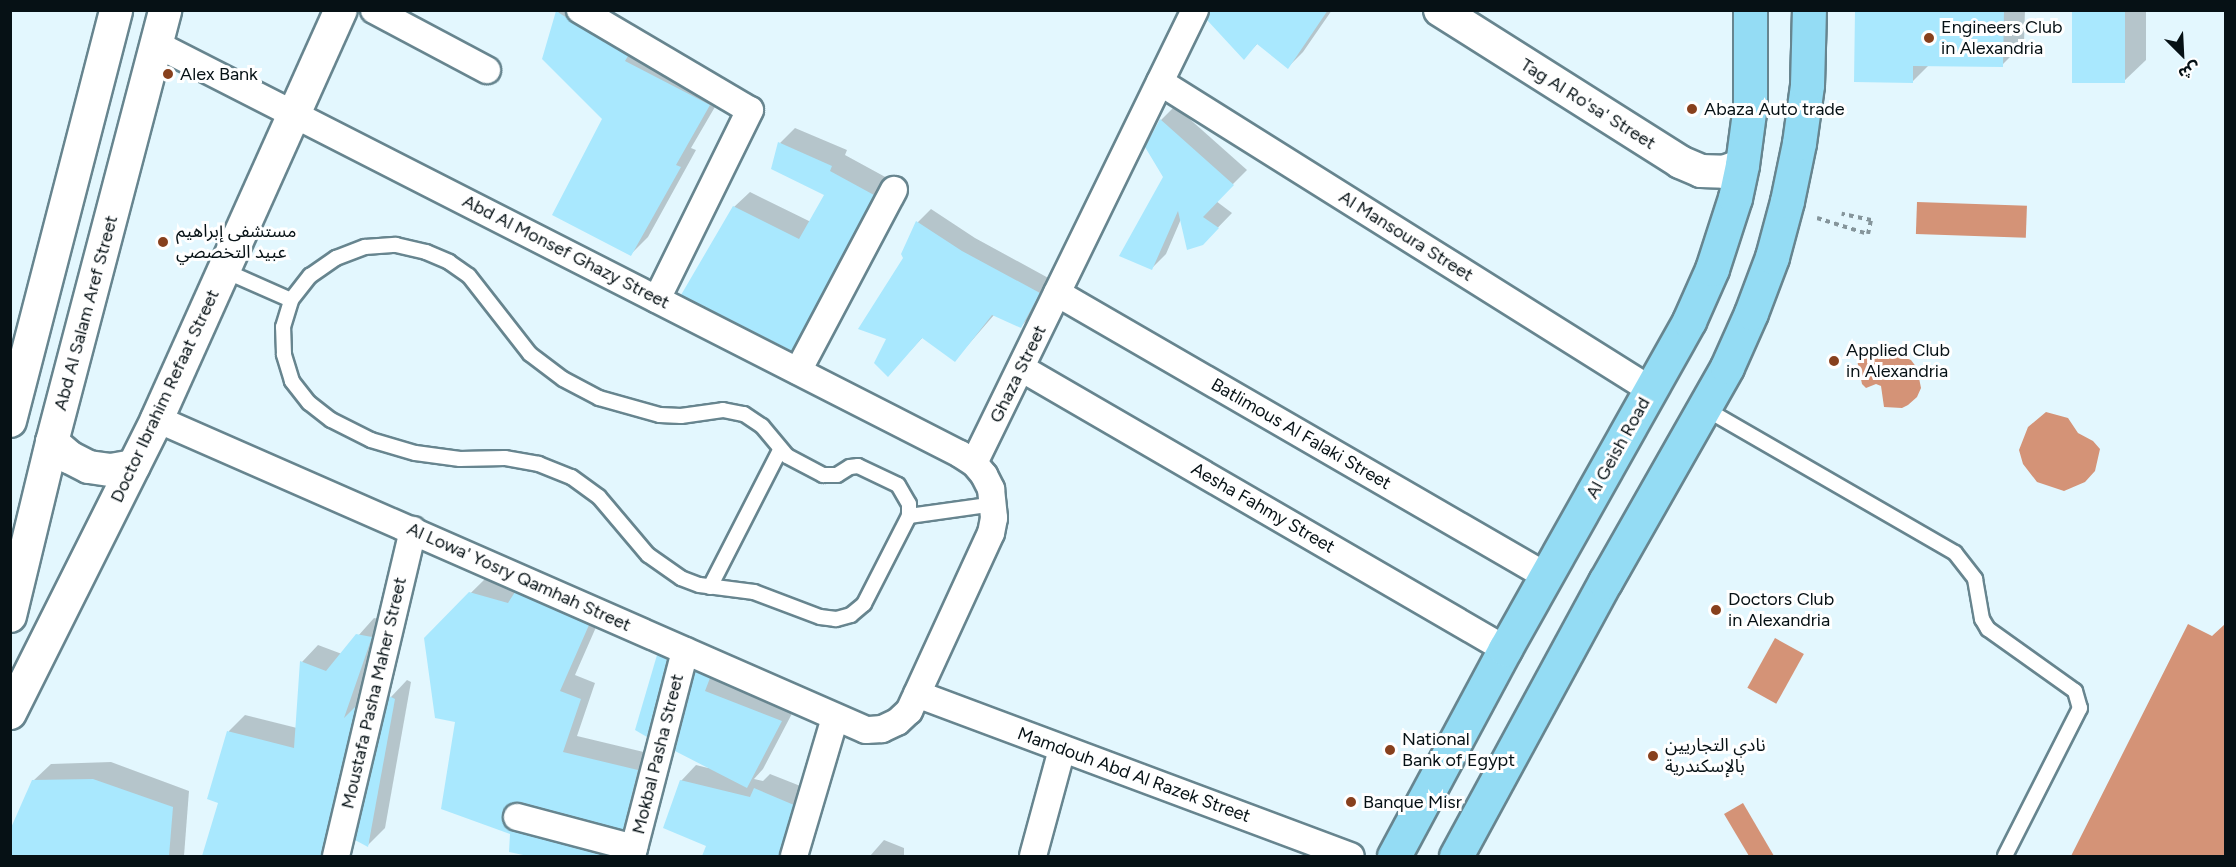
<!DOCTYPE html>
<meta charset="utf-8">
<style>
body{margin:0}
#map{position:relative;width:2236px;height:867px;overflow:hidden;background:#e3f7fe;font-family:Figtree,"Noto Sans Arabic",sans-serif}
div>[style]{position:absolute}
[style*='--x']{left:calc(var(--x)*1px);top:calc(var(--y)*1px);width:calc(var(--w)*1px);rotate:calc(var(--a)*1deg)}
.water>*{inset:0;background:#d49377;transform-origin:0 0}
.shadow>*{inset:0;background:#0003}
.building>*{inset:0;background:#a9e8fe;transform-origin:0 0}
.path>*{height:4px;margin-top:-2px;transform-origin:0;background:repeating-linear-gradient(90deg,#85959b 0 4.5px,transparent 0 9px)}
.roads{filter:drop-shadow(2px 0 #67858f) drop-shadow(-2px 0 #67858f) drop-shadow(0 2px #67858f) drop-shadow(0 -2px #67858f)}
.service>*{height:14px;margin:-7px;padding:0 7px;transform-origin:7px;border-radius:7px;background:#fff}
.minor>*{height:26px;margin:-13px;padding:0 13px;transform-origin:13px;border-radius:13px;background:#fff}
.tertiary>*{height:32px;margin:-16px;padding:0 16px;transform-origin:16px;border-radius:16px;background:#fff}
.trunk>*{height:33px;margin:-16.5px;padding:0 16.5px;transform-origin:16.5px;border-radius:16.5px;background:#94dcf4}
.dots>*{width:16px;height:16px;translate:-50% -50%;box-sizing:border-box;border:3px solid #fff;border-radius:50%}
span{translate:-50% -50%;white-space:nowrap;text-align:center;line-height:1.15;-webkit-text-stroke:6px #fff;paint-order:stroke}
.poi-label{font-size:18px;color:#061115}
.left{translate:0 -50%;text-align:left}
.street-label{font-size:18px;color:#061115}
.frame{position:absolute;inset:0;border:12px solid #061115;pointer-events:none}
.north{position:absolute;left:2152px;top:24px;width:60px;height:60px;-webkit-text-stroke:4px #fff;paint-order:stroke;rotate:156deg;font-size:16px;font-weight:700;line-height:24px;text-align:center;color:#061115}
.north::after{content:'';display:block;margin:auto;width:21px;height:27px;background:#061115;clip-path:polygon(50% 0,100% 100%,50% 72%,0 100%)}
</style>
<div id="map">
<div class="water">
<div style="left:1917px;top:202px;width:110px;height:32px;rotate:2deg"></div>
<div style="clip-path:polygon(1872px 348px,1879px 356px,1889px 358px,1901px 356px,1911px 360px,1917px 368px,1921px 388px,1917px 397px,1908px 405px,1902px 408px,1884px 407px,1881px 386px,1876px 384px,1866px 388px,1862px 384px,1857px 360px,1862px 351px)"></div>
<div style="clip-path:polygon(2046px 412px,2068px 418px,2078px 433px,2093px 441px,2100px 449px,2095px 471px,2085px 482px,2064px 491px,2037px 482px,2023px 464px,2019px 450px,2028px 427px)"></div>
<div style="clip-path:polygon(2188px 624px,2212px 636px,2225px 624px,2225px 856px,2071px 856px)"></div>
<div style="left:1775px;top:638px;width:33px;height:57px;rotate:29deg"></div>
<div style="clip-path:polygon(1743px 803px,1774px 856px,1749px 856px,1724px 814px)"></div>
</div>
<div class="shadow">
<div style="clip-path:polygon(559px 10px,599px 10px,726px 88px,691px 148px,696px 150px,648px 237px,631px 254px,604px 118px,544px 58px)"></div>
<div style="clip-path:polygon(1211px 10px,1332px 10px,1303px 52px,1288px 67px,1258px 43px,1244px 58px)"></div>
<div style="clip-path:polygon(1857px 10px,2025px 10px,2024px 43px,2002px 65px,1929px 65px,1912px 82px)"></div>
<div style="clip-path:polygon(2074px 10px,2146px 10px,2146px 60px,2124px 81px)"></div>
<div style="clip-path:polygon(1175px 106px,1247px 170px,1216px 201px,1232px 213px,1203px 243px,1181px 219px,1166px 254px,1152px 268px,1164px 177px,1147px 146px,1161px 120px)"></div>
<div style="clip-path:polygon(795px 128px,847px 150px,845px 155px,889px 179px,807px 333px,791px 349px,734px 207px,750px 192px,811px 222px,826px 194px,780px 143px)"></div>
<div style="clip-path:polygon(931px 209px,975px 238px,1052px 280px,1034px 313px,1021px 326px,994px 315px,955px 360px,923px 337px,888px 375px,888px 338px,905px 257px,902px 254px,918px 222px)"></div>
<div style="clip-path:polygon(486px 578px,604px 609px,575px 675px,595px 683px,577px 736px,652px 754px,638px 812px,623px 828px,518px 801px,522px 813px,651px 856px,614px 856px,524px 831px,524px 834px,603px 856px,534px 856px,511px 851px,512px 833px,443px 808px,457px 721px,425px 638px)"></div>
<div style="clip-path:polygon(374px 618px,388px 621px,358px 706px,371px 693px,337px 856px,204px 856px,220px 802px,229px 731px,245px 715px,297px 728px,302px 662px,318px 645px,342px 654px)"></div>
<div style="clip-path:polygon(675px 639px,664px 718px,647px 735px,637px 730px,658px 655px)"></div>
<div style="clip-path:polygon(713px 655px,797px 704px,763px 769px,754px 779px,763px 781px,770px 774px,808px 789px,805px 855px,808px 856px,704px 856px,707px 845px,681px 781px,696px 765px,708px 768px,697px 672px)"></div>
<div style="clip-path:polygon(407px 680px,411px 682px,385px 828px,368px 845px,391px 697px)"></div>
<div style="clip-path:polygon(111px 762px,189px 791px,184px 856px,10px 856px,33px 781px,51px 764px)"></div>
<div style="clip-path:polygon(884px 840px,904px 848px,904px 856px,870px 856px)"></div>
</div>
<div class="building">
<div style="clip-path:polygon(1210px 10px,1328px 10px,1288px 69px,1257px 44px,1244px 60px,1207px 20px)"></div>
<div style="clip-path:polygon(1855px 10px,2004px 10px,2003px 67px,1913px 66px,1913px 83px,1854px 82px)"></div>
<div style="left:2072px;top:10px;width:53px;height:73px"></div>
<div style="clip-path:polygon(556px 11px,628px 56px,625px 61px,710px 105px,676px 165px,681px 167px,631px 256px,552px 215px,602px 119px,542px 59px)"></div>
<div style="clip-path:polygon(1160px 119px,1234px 185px,1203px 217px,1219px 228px,1203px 245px,1187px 250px,1178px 211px,1152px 270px,1119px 256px,1163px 177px,1145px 147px)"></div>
<div style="clip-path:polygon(778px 142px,832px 166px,830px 171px,874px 195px,792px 351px,681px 295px,733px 206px,799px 239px,824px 195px,771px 169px)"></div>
<div style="clip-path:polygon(916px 221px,962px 251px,1040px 293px,1021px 328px,992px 315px,955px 362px,922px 338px,888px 377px,874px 363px,886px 339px,858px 329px,903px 258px,901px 254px)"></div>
<div style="clip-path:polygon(469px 592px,508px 603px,515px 592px,589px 625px,560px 691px,581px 699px,563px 752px,638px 770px,623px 830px,520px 802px,506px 807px,502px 820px,506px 827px,513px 831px,608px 856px,528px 856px,509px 852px,510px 834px,441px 809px,455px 722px,435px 718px,424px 638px)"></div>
<div style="clip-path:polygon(356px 634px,372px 637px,344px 718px,356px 706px,321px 856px,202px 856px,218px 803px,207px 799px,227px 731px,294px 748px,300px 661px,326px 671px)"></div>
<div style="clip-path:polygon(657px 655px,667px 659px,647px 737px,635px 730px)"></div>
<div style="clip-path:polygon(695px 671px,710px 678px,705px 691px,782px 721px,747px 788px,675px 751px)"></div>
<div style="clip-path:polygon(389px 696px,395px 699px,368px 847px,355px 840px)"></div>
<div style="clip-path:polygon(93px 779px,173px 807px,169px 856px,10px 856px,10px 830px,32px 780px)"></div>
<div style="clip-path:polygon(680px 780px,750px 797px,754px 788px,794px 805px,779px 856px,702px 856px,706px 846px,663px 828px)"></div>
</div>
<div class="path">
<div style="--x:1817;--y:218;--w:53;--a:17.4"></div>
<div style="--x:1868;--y:234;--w:14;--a:-78"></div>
<div style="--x:1871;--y:220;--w:30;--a:-168"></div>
</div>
<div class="roads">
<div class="service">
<div style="--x:396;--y:245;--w:31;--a:13"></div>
<div style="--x:426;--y:252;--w:25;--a:23"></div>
<div style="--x:449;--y:262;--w:24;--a:35"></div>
<div style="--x:469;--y:276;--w:99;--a:52"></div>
<div style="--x:530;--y:354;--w:41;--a:37.1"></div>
<div style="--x:563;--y:379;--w:41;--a:27.8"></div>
<div style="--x:599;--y:398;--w:63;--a:15.6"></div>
<div style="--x:660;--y:415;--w:21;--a:3"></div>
<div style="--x:681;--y:416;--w:42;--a:-8.1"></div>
<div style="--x:723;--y:410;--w:21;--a:11"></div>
<div style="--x:744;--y:414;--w:22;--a:34"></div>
<div style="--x:762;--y:426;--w:39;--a:50"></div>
<div style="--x:787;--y:456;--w:41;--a:27.8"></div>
<div style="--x:823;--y:475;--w:14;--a:0"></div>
<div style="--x:837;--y:475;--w:15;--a:-32"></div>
<div style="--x:850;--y:467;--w:8;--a:-7"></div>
<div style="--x:858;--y:466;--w:44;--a:25.4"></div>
<div style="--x:898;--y:485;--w:22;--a:60"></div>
<div style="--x:909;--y:504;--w:12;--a:90"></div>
<div style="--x:909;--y:516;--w:99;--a:117.1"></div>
<div style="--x:864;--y:604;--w:17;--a:140"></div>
<div style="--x:851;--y:615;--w:16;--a:165"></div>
<div style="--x:836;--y:619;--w:16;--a:-173"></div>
<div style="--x:820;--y:617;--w:71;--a:-159.3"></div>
<div style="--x:754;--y:592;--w:55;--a:-172.7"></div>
<div style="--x:699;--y:585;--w:19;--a:-159"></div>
<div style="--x:681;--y:578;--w:40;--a:-145.1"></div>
<div style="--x:648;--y:555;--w:76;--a:-130.2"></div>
<div style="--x:599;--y:497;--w:34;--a:-144"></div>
<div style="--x:571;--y:477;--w:35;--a:-158"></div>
<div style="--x:539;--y:464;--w:35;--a:-170"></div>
<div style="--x:505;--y:458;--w:45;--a:178.7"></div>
<div style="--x:460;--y:459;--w:45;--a:-172.4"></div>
<div style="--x:415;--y:453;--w:46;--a:-163.5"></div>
<div style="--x:371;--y:440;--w:45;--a:-153.4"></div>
<div style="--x:331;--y:420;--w:28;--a:-142"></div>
<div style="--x:309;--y:403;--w:28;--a:-128"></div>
<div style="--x:292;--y:381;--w:28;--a:-107"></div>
<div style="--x:284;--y:354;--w:27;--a:-92"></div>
<div style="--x:283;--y:327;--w:28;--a:-73"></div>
<div style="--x:291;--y:300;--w:31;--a:-52"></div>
<div style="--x:310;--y:276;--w:32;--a:-35"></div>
<div style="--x:336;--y:258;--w:31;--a:-21"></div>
<div style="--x:365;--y:247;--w:31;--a:-4"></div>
<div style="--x:223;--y:270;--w:74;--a:23.8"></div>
<div style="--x:1704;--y:408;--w:290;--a:30"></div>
<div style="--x:1955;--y:553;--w:33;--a:52"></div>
<div style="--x:1975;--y:579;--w:41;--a:80.1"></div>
<div style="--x:1982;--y:619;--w:12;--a:59"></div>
<div style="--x:1988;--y:629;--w:107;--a:35.5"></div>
<div style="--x:2075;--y:691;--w:18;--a:74"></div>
<div style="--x:2080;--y:708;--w:166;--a:116.9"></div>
<div style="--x:909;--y:516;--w:86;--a:-8"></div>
<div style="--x:710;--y:587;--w:154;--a:-62.9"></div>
</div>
<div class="minor">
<div style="--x:374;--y:10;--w:128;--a:28"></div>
<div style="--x:580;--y:10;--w:197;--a:30.5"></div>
<div style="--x:750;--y:110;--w:211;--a:116.2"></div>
<div style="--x:156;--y:44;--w:903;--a:27.02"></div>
<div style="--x:960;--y:454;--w:17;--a:33"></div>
<div style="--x:974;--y:463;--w:16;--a:50"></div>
<div style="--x:984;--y:475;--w:16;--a:63"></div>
<div style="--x:991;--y:489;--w:29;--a:84"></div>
<div style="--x:994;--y:518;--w:15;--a:101"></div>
<div style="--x:991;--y:533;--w:196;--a:114.7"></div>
<div style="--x:909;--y:711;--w:16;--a:137"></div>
<div style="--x:897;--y:722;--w:17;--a:155"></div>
<div style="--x:882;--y:729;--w:16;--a:176"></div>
<div style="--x:866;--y:730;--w:774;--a:-156.32"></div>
<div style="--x:1160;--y:82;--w:580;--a:32.1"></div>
<div style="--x:1057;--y:293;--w:565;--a:30.06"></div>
<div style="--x:1021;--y:368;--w:560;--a:30.14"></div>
<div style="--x:798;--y:371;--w:205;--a:-62.1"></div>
<div style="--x:974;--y:463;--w:504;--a:-63.99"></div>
<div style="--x:917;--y:694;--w:463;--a:20.5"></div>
<div style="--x:517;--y:817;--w:121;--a:14.8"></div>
<div style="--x:336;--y:856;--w:335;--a:-76.7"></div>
<div style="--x:632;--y:856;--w:212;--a:-75.5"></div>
<div style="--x:794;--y:856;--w:144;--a:-73.5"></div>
<div style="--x:1033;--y:856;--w:111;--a:-74.8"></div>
</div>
<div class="tertiary">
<div style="--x:1440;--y:10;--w:284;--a:32.3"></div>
<div style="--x:1680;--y:162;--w:23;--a:23"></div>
<div style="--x:1701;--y:171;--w:23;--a:2"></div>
<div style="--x:1724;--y:172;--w:19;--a:-21"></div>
<div style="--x:10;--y:421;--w:424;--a:-75.5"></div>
<div style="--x:52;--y:442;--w:23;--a:41"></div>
<div style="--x:69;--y:457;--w:22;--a:27"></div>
<div style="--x:89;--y:467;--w:22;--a:8"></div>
<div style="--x:111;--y:470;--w:23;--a:-10"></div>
<div style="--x:10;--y:616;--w:179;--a:-76.4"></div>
<div style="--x:52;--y:442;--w:447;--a:-75.3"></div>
<div style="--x:10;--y:713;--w:329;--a:-63.4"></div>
<div style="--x:157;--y:419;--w:448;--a:-65.8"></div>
</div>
<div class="trunk">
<div style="--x:1394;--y:856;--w:235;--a:-61.8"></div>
<div style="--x:1505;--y:649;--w:376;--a:-60.7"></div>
<div style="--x:1689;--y:321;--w:57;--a:-66.1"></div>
<div style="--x:1712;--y:269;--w:75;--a:-72.1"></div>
<div style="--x:1735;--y:198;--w:34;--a:-78"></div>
<div style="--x:1742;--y:165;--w:61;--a:-82.4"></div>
<div style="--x:1750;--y:105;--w:95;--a:-90"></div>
<div style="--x:1456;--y:856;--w:312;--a:-61.5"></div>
<div style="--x:1605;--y:582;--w:247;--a:-60.4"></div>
<div style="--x:1727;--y:367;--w:59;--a:-66"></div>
<div style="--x:1751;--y:313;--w:60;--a:-69.4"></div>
<div style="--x:1772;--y:257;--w:58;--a:-75"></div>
<div style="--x:1787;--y:201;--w:59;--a:-78.3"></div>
<div style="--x:1799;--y:143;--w:59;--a:-82.1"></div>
<div style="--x:1807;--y:85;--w:75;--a:-88.5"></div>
</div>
</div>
<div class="dots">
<div style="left:1929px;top:38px;background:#87401d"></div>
<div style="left:168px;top:74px;background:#87401d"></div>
<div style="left:1692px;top:109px;background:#87401d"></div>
<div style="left:163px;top:242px;background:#87401d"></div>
<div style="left:1834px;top:361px;background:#87401d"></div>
<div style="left:1716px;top:610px;background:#87401d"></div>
<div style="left:1390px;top:750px;background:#87401d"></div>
<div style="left:1653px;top:756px;background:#87401d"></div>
<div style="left:1351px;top:802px;background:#87401d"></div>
</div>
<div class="poi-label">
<span class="left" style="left:1941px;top:38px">Engineers Club<br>in Alexandria</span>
<span class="left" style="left:180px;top:74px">Alex Bank</span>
<span class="left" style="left:1704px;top:109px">Abaza Auto trade</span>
<span class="left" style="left:176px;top:242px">مستشفى إبراهيم<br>عبيد التخصصي</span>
<span class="left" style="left:1846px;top:361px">Applied Club<br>in Alexandria</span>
<span class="left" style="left:1728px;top:610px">Doctors Club<br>in Alexandria</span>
<span class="left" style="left:1402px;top:750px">National<br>Bank of Egypt</span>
<span class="left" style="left:1665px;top:756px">نادي التجاريين<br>بالإسكندرية</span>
<span class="left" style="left:1363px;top:802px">Banque Misr</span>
</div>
<div class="street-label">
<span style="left:1588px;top:104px;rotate:32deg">Tag Al Ro'sa' Street</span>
<span style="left:1406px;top:236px;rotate:32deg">Al Mansoura Street</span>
<span style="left:566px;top:252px;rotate:27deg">Abd Al Monsef Ghazy Street</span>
<span style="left:86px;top:313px;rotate:-75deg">Abd Al Salam Aref Street</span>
<span style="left:1018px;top:374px;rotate:-64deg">Ghaza Street</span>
<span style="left:165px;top:396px;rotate:-65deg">Doctor Ibrahim Refaat Street</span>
<span style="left:1301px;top:434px;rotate:30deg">Batlimous Al Falaki Street</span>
<span style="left:1618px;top:448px;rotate:-61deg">Al Geish Road</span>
<span style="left:1263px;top:508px;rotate:30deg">Aesha Fahmy Street</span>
<span style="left:519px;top:577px;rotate:24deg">Al Lowa' Yosry Qamhah Street</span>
<span style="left:374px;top:693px;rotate:-77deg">Moustafa Pasha Maher Street</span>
<span style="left:658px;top:754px;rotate:-76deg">Mokbal Pasha Street</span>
<span style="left:1134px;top:775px;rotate:20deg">Mamdouh Abd Al Razek Street</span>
</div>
<div class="frame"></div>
<div class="north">ش</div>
</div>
